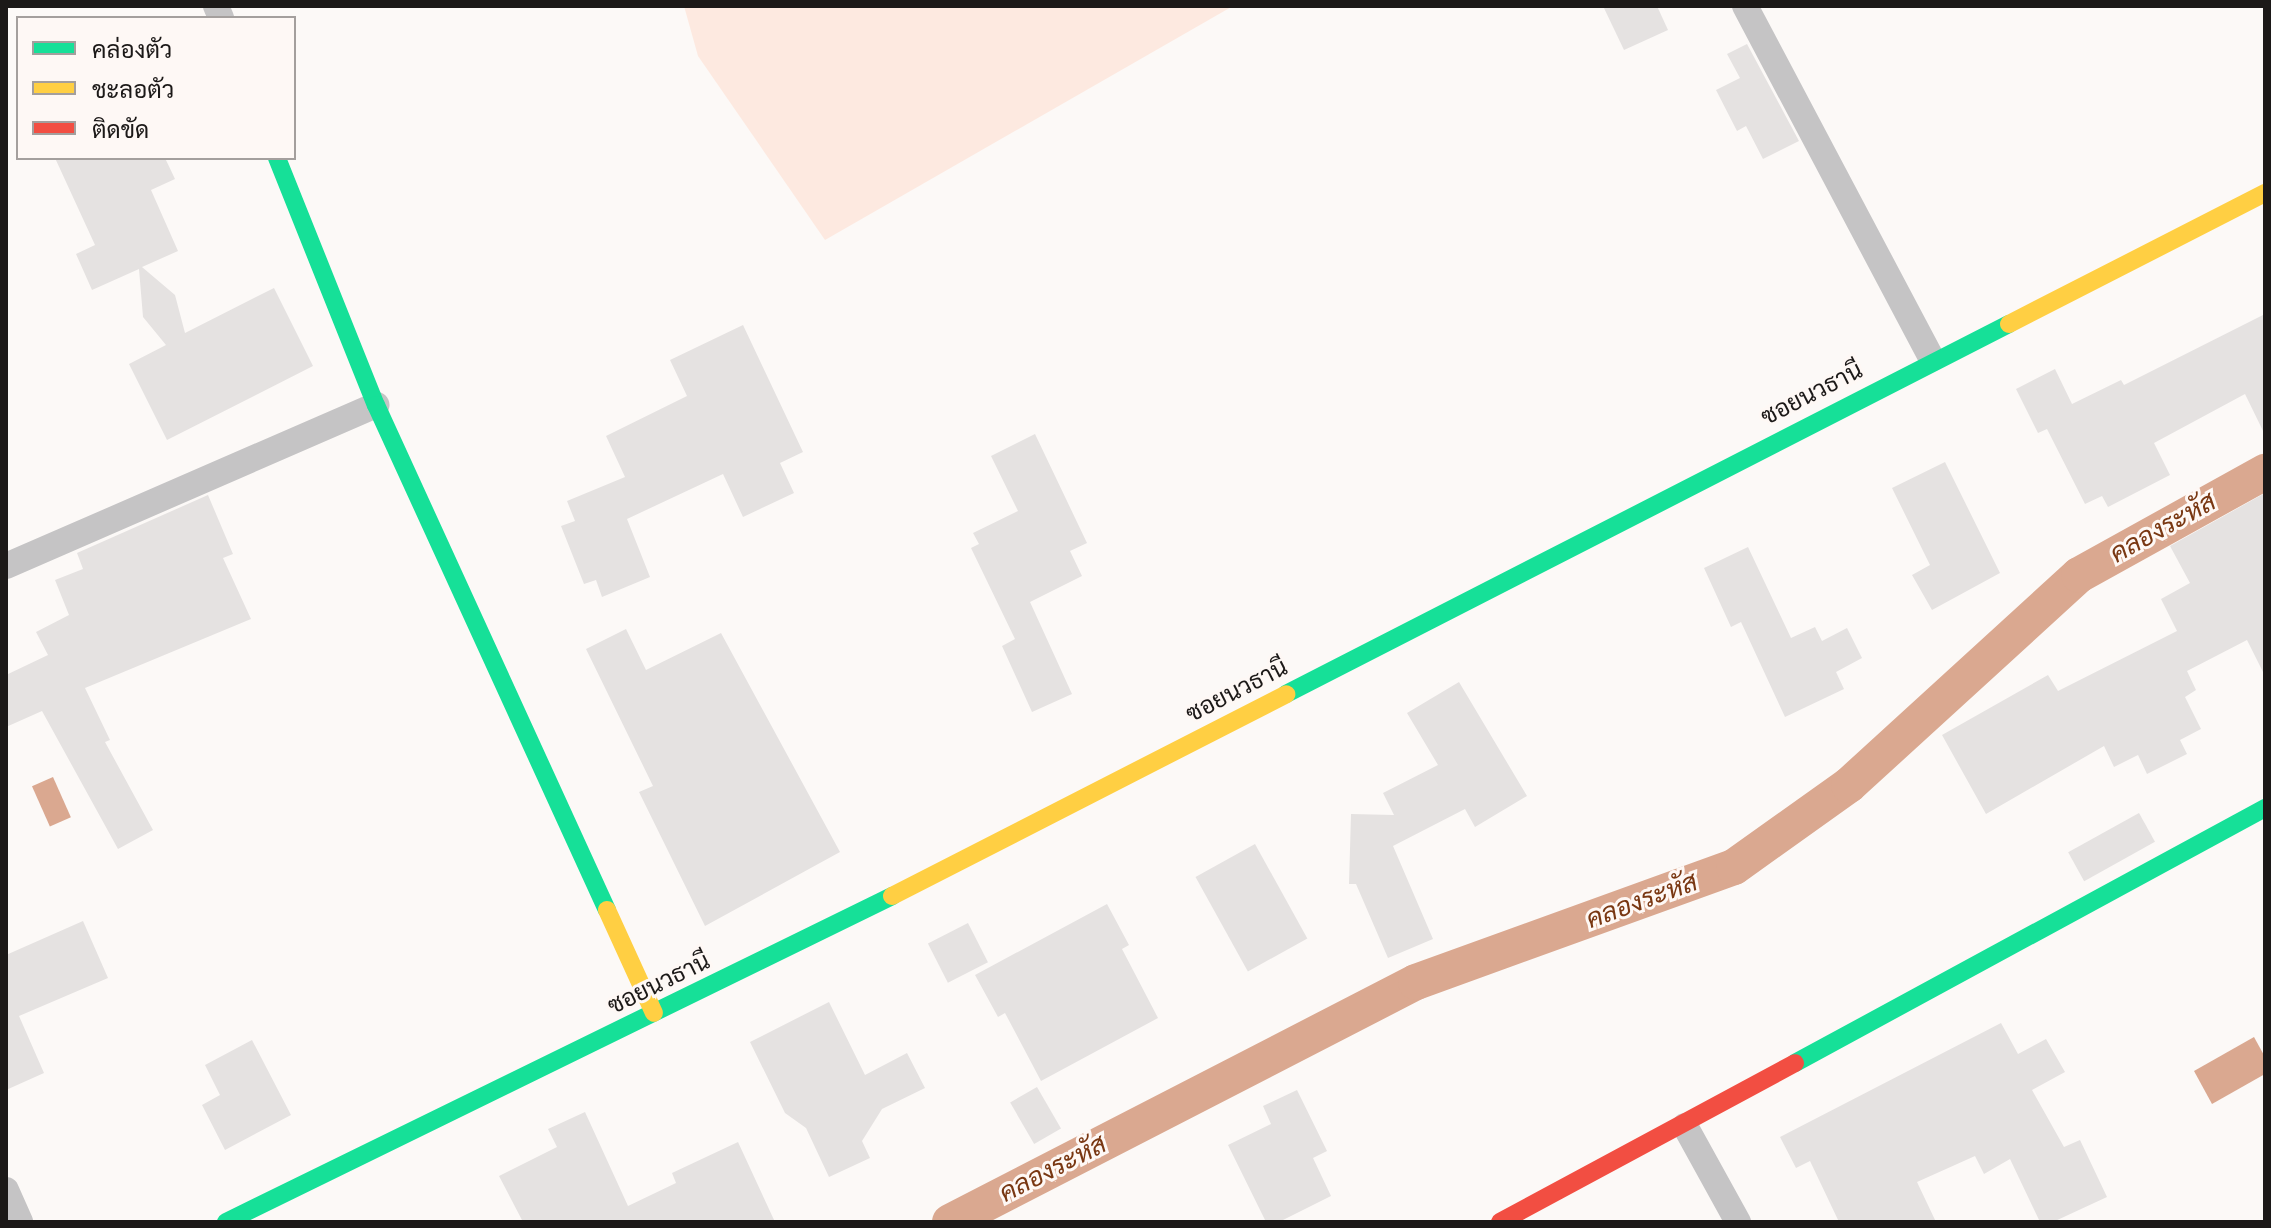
<!DOCTYPE html>
<meta charset="utf-8">
<style>
body{margin:0}
#map{position:relative;width:2271px;height:1228px;overflow:hidden;background:#fcf9f7;font-family:"Times New Roman",Sarabun,serif}
div>[style]{position:absolute}
[style*='--x']{left:calc(var(--x)*1px);top:calc(var(--y)*1px);width:calc(var(--w)*1px);rotate:calc(var(--a)*1deg)}
.green>*{inset:0;background:#fde9e0}
.water>*{inset:0;background:#daa890;transform-origin:0 0}
.canal>*{height:36px;margin:-18px;padding:0 18px;transform-origin:18px;border-radius:18px;background:#daa890}
.building>*{inset:0;background:#e5e2e1;transform-origin:0 0}
.street>*{height:26px;margin:-13px;padding:0 13px;transform-origin:13px;border-radius:13px;background:#c5c4c5}
.fast>*{height:18px;margin:-9px;padding:0 9px;transform-origin:9px;border-radius:9px;background:#16e098}
.slow>*{height:18px;margin:-9px;padding:0 9px;transform-origin:9px;border-radius:9px;background:#ffcf43}
.jam>*{height:18px;margin:-9px;padding:0 9px;transform-origin:9px;border-radius:9px;background:#f24e42}
span{translate:-50% -50%;white-space:nowrap;text-align:center;line-height:1.15;-webkit-text-stroke:6px #fef8f5;paint-order:stroke}
.street-label{font-size:24px;color:#1c1918}
.water-label{font-size:26px;color:#793712;font-style:italic}
.frame{position:absolute;inset:0;border:8px solid #1c1918;pointer-events:none}
.legend{position:absolute;left:16px;top:16px;width:280px;height:144px;box-sizing:border-box;background:#fef8f5;border:2px solid #a49f9d;margin:0;padding:10px 14px;list-style:none;font-size:24px;color:#1c1918}
.legend li{display:flex;align-items:center;gap:16px;height:40px}
.legend b{width:40px;border:2px solid #a49f9d}
</style>
<div id="map">
<div class="green">
<div style="clip-path:polygon(684px 6px,1233px 6px,825px 240px,698px 56px)"></div>
</div>
<div class="water">
<div style="left:53px;top:777px;width:44px;height:23px;rotate:66deg"></div>
<div style="clip-path:polygon(2254px 1037px,2265px 1057px,2265px 1074px,2212px 1104px,2194px 1071px)"></div>
</div>
<div class="canal">
<div style="--x:950;--y:1222;--w:524;--a:-27.25"></div>
<div style="--x:1416;--y:982;--w:338;--a:-19.9"></div>
<div style="--x:1734;--y:867;--w:141;--a:-35.5"></div>
<div style="--x:1849;--y:785;--w:311;--a:-42.4"></div>
<div style="--x:2079;--y:575;--w:213;--a:-29"></div>
</div>
<div class="building">
<div style="clip-path:polygon(1603px 6px,1657px 6px,1668px 30px,1624px 50px)"></div>
<div style="clip-path:polygon(1747px 44px,1799px 141px,1763px 159px,1746px 126px,1737px 131px,1716px 90px,1740px 78px,1727px 54px)"></div>
<div style="clip-path:polygon(55px 158px,165px 158px,175px 179px,151px 190px,178px 251px,142px 267px,175px 295px,185px 333px,274px 288px,313px 366px,167px 440px,129px 364px,166px 345px,143px 317px,139px 269px,92px 290px,76px 254px,95px 245px)"></div>
<div style="clip-path:polygon(2265px 314px,2265px 435px,2245px 394px,2154px 443px,2170px 475px,2108px 507px,2102px 496px,2085px 504px,2047px 429px,2038px 433px,2016px 389px,2055px 369px,2072px 404px,2121px 380px,2124px 385px)"></div>
<div style="clip-path:polygon(743px 325px,803px 452px,780px 463px,794px 493px,743px 517px,723px 474px,627px 519px,650px 577px,602px 597px,596px 580px,584px 584px,561px 526px,575px 521px,567px 501px,625px 477px,606px 436px,687px 396px,670px 360px)"></div>
<div style="clip-path:polygon(1035px 434px,1087px 543px,1070px 551px,1082px 576px,1030px 602px,1072px 694px,1032px 712px,1002px 646px,1015px 639px,971px 548px,979px 544px,973px 533px,1018px 511px,991px 456px)"></div>
<div style="clip-path:polygon(1945px 462px,2000px 573px,1932px 610px,1912px 575px,1930px 565px,1892px 488px)"></div>
<div style="clip-path:polygon(2265px 493px,2265px 676px,2247px 640px,2187px 671px,2196px 690px,2185px 697px,2201px 729px,2180px 740px,2187px 754px,2147px 774px,2138px 755px,2114px 767px,2104px 746px,1986px 814px,1942px 735px,2048px 675px,2058px 691px,2177px 631px,2161px 599px,2190px 583px,2170px 546px)"></div>
<div style="clip-path:polygon(208px 495px,233px 554px,223px 558px,251px 619px,85px 688px,110px 740px,105px 742px,153px 830px,118px 849px,42px 711px,6px 727px,6px 675px,48px 655px,36px 632px,69px 615px,55px 580px,83px 569px,77px 553px)"></div>
<div style="clip-path:polygon(1748px 547px,1791px 638px,1815px 627px,1822px 641px,1847px 628px,1862px 658px,1836px 672px,1844px 689px,1785px 717px,1741px 622px,1731px 627px,1704px 568px)"></div>
<div style="clip-path:polygon(626px 629px,646px 670px,721px 633px,840px 852px,705px 926px,639px 792px,653px 786px,586px 649px)"></div>
<div style="clip-path:polygon(1459px 682px,1527px 796px,1475px 827px,1465px 809px,1393px 846px,1433px 939px,1388px 958px,1356px 884px,1349px 884px,1351px 814px,1394px 815px,1383px 793px,1438px 765px,1407px 713px)"></div>
<div style="left:2139px;top:813px;width:33px;height:81px;rotate:61deg"></div>
<div style="left:1255px;top:844px;width:108px;height:68px;rotate:61deg"></div>
<div style="clip-path:polygon(1107px 904px,1129px 945px,1122px 949px,1158px 1018px,1041px 1081px,1005px 1013px,998px 1017px,975px 975px)"></div>
<div style="clip-path:polygon(83px 921px,108px 978px,19px 1016px,44px 1073px,6px 1090px,6px 955px)"></div>
<div style="left:968px;top:923px;width:44px;height:45px;rotate:63deg"></div>
<div style="clip-path:polygon(829px 1002px,865px 1075px,907px 1053px,925px 1088px,882px 1109px,862px 1141px,870px 1158px,829px 1177px,806px 1128px,785px 1113px,750px 1042px)"></div>
<div style="clip-path:polygon(2001px 1023px,2018px 1054px,2046px 1039px,2065px 1072px,2032px 1090px,2064px 1147px,2080px 1140px,2107px 1197px,2053px 1222px,2040px 1222px,2010px 1159px,1984px 1174px,1975px 1156px,1917px 1182px,1936px 1222px,1839px 1222px,1810px 1161px,1796px 1168px,1780px 1137px)"></div>
<div style="clip-path:polygon(252px 1040px,291px 1115px,225px 1150px,202px 1105px,220px 1095px,205px 1065px)"></div>
<div style="left:1037px;top:1087px;width:48px;height:31px;rotate:60deg"></div>
<div style="clip-path:polygon(1297px 1090px,1327px 1151px,1313px 1158px,1331px 1196px,1279px 1222px,1266px 1222px,1228px 1145px,1271px 1124px,1263px 1106px)"></div>
<div style="clip-path:polygon(585px 1112px,628px 1206px,676px 1183px,672px 1173px,738px 1142px,775px 1222px,523px 1222px,499px 1176px,557px 1147px,548px 1129px)"></div>
</div>
<div class="street">
<div style="--x:216;--y:6;--w:13;--a:67"></div>
<div style="--x:1745;--y:6;--w:399;--a:62.1"></div>
<div style="--x:6;--y:566;--w:404;--a:-23.5"></div>
<div style="--x:1685;--y:1126;--w:110;--a:61.1"></div>
<div style="--x:6;--y:1190;--w:35;--a:66"></div>
</div>
<div class="fast">
<div style="--x:277;--y:158;--w:266;--a:68.2"></div>
<div style="--x:376;--y:405;--w:555;--a:65.42"></div>
<div style="--x:1286;--y:694;--w:812;--a:-27.1"></div>
<div style="--x:1795;--y:1063;--w:535;--a:-28.48"></div>
<div style="--x:226;--y:1222;--w:742;--a:-26.08"></div>
</div>
<div class="slow">
<div style="--x:2009;--y:324;--w:288;--a:-27.1"></div>
<div style="--x:892;--y:896;--w:443;--a:-27.1"></div>
<div style="--x:607;--y:910;--w:113;--a:65.5"></div>
</div>
<div class="jam">
<div style="--x:1500;--y:1222;--w:335;--a:-28.3"></div>
</div>
<div class="street-label">
<span style="left:1812px;top:394px;rotate:-27deg">ซอยนวธานี</span>
<span style="left:1237px;top:691px;rotate:-27deg">ซอยนวธานี</span>
<span style="left:659px;top:984px;rotate:-26deg">ซอยนวธานี</span>
</div>
<div class="water-label">
<span style="left:2163px;top:528px;rotate:-29deg">คลองระหัส</span>
<span style="left:1642px;top:901px;rotate:-20deg">คลองระหัส</span>
<span style="left:1053px;top:1169px;rotate:-27deg">คลองระหัส</span>
</div>
<div class="frame"></div>
<ul class="legend">
<li><b style="height:10px;background:#16e098"></b>คล่องตัว</li>
<li><b style="height:10px;background:#ffcf43"></b>ชะลอตัว</li>
<li><b style="height:10px;background:#f24e42"></b>ติดขัด</li>
</ul>
</div>
